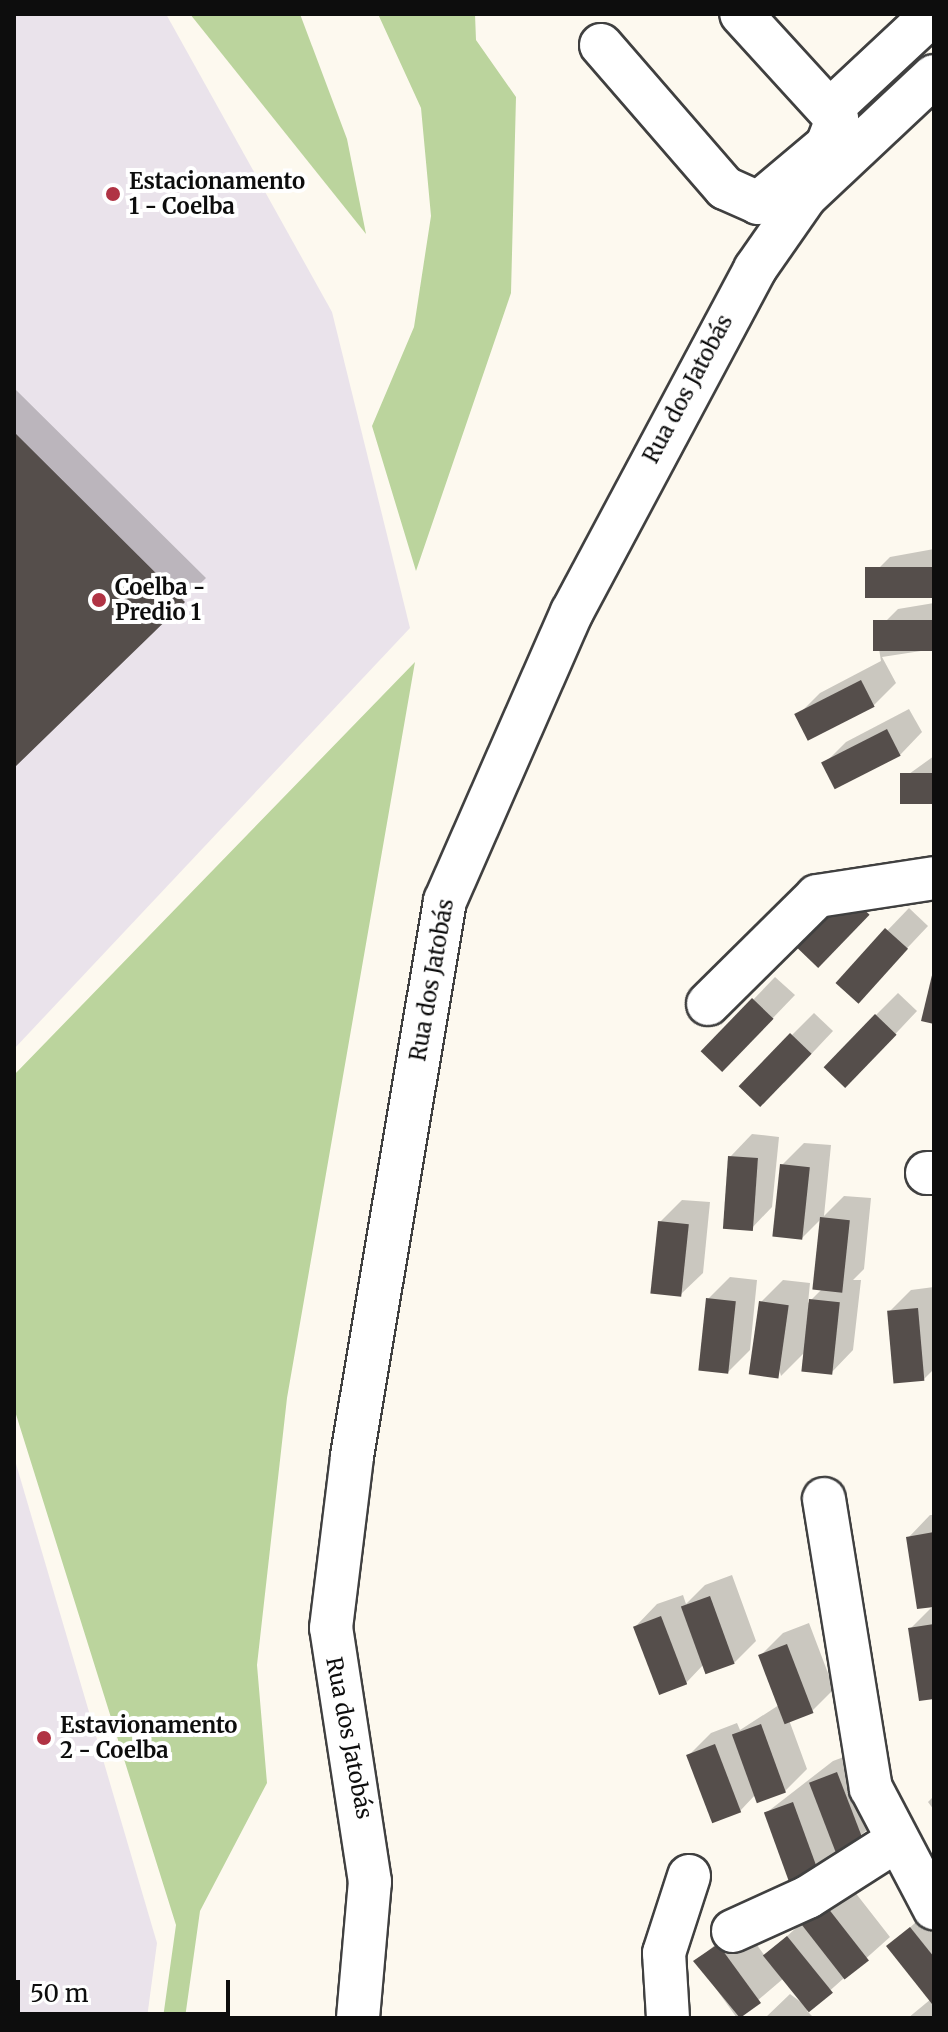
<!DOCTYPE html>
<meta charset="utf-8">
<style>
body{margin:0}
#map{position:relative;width:948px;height:2032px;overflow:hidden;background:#fdf9ef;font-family:Merriweather,serif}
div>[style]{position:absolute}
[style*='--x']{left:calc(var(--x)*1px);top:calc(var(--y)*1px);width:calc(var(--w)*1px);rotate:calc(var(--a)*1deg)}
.industrial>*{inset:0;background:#eae3eb}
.forest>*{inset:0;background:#bbd49d}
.shadow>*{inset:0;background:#0003}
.building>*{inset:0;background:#554e4b;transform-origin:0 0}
.roads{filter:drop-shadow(2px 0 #404040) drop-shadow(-2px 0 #404040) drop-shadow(0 2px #404040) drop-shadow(0 -2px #404040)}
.minor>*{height:42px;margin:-21px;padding:0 21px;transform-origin:21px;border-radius:21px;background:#fff}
.dots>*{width:22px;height:22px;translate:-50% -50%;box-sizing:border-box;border:4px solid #fff;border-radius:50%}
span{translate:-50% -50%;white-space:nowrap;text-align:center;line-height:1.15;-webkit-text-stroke:8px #fff;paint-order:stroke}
.poi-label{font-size:22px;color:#0d0d0d;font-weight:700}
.left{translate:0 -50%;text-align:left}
.street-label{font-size:22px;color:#0d0d0d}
.frame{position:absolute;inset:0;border:16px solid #0d0d0d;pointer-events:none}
.scale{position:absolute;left:16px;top:1980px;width:214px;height:36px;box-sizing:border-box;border:4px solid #0d0d0d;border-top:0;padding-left:10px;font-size:24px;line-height:28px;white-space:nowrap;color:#0d0d0d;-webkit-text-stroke:6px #fff;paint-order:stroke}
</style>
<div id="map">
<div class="industrial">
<div style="clip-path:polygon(14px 14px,166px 14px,332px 312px,410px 628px,14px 1049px)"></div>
<div style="clip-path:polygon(14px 1457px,157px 1943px,147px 2018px,14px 2018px)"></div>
</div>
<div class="forest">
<div style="clip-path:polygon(190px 14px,300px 14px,347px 139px,366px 234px)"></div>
<div style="clip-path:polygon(378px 14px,475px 14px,476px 40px,516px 97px,511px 293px,416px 571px,372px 426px,414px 327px,431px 216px,421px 108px)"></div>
<div style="clip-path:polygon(415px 662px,287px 1398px,257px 1665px,267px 1783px,200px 1911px,185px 2018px,163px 2018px,176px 1925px,14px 1408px,14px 1075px)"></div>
</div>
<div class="shadow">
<div style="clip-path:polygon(14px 388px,206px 578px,14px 766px,18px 595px)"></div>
<div style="clip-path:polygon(934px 549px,934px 596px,868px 579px,890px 557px)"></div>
<div style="clip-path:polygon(934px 603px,934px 649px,882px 657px,896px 683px,874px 705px,798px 715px,820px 693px,881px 661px,876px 631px,898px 609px)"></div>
<div style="clip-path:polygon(909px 709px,922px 732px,900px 755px,824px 764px,846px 742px)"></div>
<div style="clip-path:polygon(934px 756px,934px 802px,902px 779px)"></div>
<div style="clip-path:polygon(909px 908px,928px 926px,879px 978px,838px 982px)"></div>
<div style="clip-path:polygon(775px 977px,795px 995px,745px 1047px,704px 1051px)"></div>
<div style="clip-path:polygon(898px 993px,917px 1011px,868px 1063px,876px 1015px)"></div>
<div style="clip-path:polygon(814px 1013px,833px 1031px,784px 1083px,792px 1035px)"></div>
<div style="clip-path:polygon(752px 1134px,779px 1137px,772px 1207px,750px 1230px,730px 1157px)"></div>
<div style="clip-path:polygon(804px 1143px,831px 1145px,824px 1216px,844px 1196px,871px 1198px,864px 1269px,853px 1280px,861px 1280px,853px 1350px,831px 1373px,806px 1351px,781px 1376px,761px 1302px,783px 1280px,810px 1283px,808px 1303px,822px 1289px,822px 1218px,802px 1238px,782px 1165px)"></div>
<div style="clip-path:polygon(682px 1200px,710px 1202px,703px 1273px,680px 1295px,660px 1222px)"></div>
<div style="clip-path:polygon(730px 1277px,757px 1280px,750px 1350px,728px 1372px,708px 1299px)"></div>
<div style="clip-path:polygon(934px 1287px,934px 1369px,924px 1379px,889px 1312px,911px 1290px)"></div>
<div style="clip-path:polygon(930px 1515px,934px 1515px,934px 1697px,910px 1629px,934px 1605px,908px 1538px)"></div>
<div style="clip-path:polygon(732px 1575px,756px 1641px,734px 1663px,704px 1664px,686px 1683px,635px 1627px,657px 1604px,683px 1595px,686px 1604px,705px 1585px)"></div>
<div style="clip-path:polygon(809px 1623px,834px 1689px,812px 1711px,789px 1720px,807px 1769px,785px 1791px,759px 1801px,756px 1794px,740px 1811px,689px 1755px,711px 1733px,737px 1723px,740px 1730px,779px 1705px,761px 1655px,783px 1633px)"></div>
<div style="clip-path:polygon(860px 1751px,884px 1817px,817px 1869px,766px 1813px,833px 1761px)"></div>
<div style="clip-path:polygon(934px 1796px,934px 1810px,928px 1802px)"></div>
<div style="clip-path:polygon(847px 1882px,890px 1937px,807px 2011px,814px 2018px,765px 2018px,790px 1994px,806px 2006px,784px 1978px,737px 2018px,696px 1961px,741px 1923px,765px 1956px)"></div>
<div style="clip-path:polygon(933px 1907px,934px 2018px,908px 2018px,931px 1999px,889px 1946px)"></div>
</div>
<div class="building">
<div style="clip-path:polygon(14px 432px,185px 602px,14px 768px,16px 596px)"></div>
<div style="left:934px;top:567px;width:31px;height:69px;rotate:90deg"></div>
<div style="left:934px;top:620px;width:31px;height:61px;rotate:90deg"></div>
<div style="left:861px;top:680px;width:30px;height:75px;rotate:63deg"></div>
<div style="left:887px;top:729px;width:30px;height:74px;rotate:63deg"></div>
<div style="left:934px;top:773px;width:31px;height:34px;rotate:90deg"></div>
<div style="left:848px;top:894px;width:30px;height:74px;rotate:44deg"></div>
<div style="left:885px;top:928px;width:31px;height:74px;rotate:42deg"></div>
<div style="clip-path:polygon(933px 971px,934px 971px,934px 1024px,921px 1021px)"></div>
<div style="left:752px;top:998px;width:30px;height:74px;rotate:44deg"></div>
<div style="left:875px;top:1014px;width:30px;height:74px;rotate:44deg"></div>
<div style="left:790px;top:1033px;width:30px;height:74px;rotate:44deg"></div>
<div style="left:728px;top:1156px;width:30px;height:73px;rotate:4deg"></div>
<div style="left:780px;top:1164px;width:30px;height:73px;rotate:6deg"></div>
<div style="left:820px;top:1217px;width:30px;height:73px;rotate:6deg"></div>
<div style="left:658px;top:1221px;width:31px;height:73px;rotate:6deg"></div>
<div style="left:706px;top:1298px;width:30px;height:73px;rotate:6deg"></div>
<div style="left:809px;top:1299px;width:31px;height:73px;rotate:6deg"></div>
<div style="left:759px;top:1301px;width:30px;height:74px;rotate:8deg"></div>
<div style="left:918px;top:1308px;width:73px;height:31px;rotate:85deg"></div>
<div style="clip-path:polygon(934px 1532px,934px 1607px,917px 1609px,906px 1537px)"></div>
<div style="left:710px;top:1596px;width:72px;height:31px;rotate:70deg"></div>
<div style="left:661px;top:1616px;width:73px;height:30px;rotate:69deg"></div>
<div style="clip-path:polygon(934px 1624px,934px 1699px,919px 1701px,908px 1628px)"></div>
<div style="left:787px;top:1644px;width:74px;height:31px;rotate:69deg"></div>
<div style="left:761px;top:1724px;width:73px;height:31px;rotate:70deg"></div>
<div style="left:715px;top:1744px;width:73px;height:31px;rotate:69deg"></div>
<div style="left:837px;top:1772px;width:74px;height:30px;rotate:69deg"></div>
<div style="left:793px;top:1802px;width:73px;height:31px;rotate:70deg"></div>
<div style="left:824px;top:1903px;width:73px;height:31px;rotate:52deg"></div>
<div style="clip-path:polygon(910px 1927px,934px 1957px,932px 2004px,886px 1946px)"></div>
<div style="left:787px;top:1936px;width:73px;height:31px;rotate:51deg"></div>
<div style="clip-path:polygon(718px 1944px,761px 2003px,740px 2018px,693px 1961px)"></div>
</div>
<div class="roads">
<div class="minor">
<div style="--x:601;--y:45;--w:189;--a:49.1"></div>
<div style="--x:725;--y:188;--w:36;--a:24"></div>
<div style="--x:758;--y:203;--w:90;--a:-40"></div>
<div style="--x:827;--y:145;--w:28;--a:-69"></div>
<div style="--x:837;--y:119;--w:142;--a:-132.4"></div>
<div style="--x:831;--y:109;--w:139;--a:-43"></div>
<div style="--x:708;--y:1004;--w:153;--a:-44.7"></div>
<div style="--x:817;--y:896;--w:118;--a:-8.7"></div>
<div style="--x:927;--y:1173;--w:7;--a:0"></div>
<div style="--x:824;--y:1499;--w:293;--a:80.8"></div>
<div style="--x:871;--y:1788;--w:136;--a:62.3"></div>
<div style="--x:733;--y:1931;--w:82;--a:-24.4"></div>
<div style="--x:808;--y:1897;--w:104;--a:-32.5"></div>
<div style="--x:358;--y:2018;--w:137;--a:-85"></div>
<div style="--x:370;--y:1882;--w:257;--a:-98.7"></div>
<div style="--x:331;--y:1628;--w:173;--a:-83"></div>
<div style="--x:352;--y:1456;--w:563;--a:-80.49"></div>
<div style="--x:445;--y:901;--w:316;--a:-66.3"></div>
<div style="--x:572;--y:612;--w:389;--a:-61.9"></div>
<div style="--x:755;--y:269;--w:89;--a:-55.1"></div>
<div style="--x:806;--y:196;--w:175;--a:-43.2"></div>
<div style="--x:668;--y:2018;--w:65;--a:-93.5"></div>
<div style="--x:664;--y:1953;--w:81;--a:-72"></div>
</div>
</div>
<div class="dots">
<div style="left:113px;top:194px;background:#b03344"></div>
<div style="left:99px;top:600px;background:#b03344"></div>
<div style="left:44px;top:1738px;background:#b03344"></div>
</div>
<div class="poi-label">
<span class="left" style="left:129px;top:194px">Estacionamento<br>1 - Coelba</span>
<span class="left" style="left:115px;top:600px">Coelba -<br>Predio 1</span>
<span class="left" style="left:60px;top:1738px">Estavionamento<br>2 - Coelba</span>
</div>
<div class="street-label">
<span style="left:688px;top:389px;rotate:-62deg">Rua dos Jatobás</span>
<span style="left:432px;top:980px;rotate:-80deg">Rua dos Jatobás</span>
<span style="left:349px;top:1738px;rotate:79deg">Rua dos Jatobás</span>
</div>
<div class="frame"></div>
<div class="scale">50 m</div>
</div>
